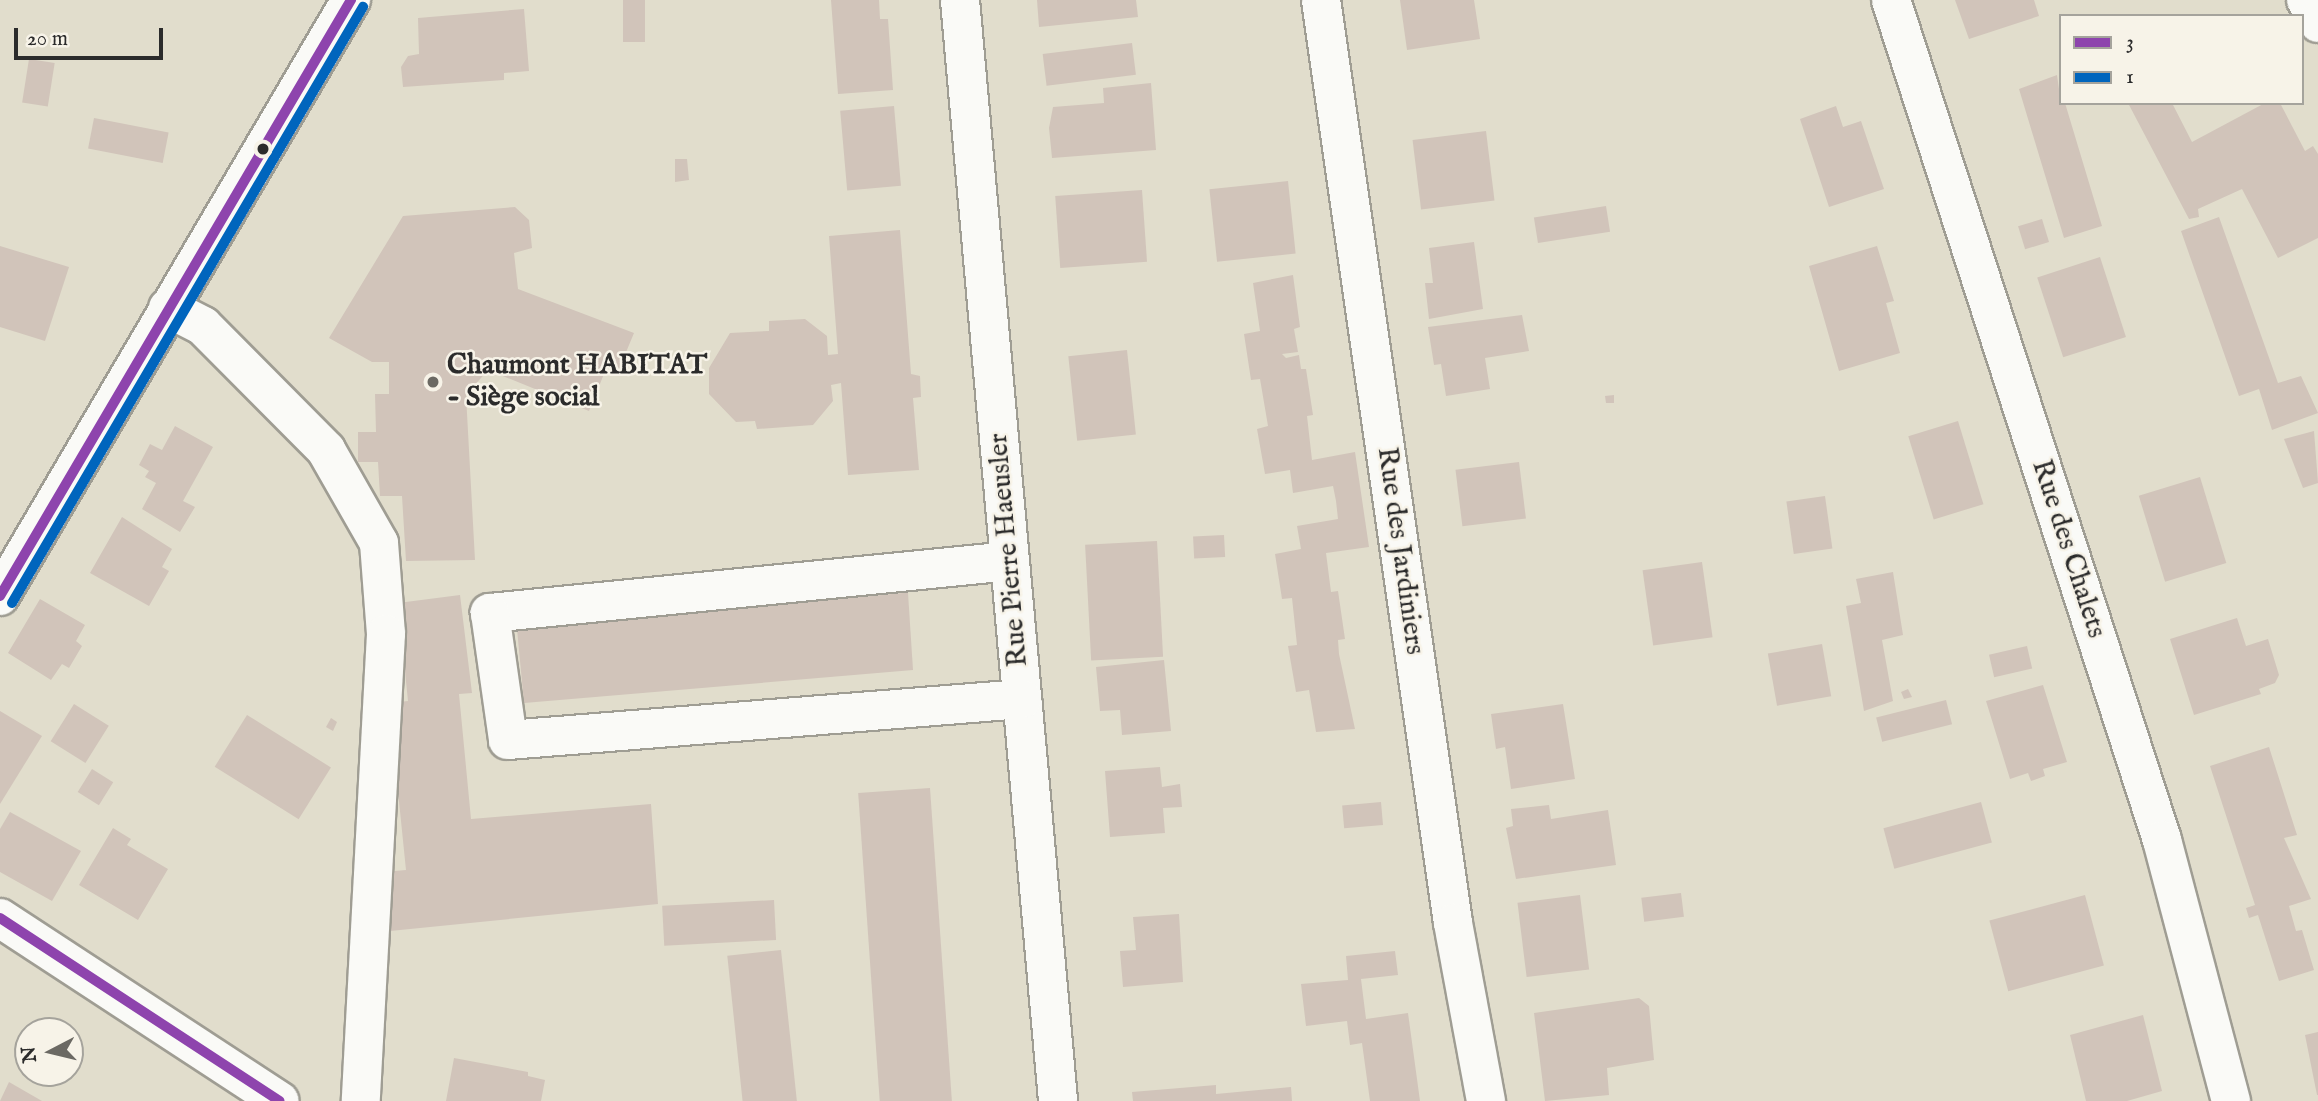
<!DOCTYPE html>
<meta charset="utf-8">
<style>
body{margin:0}
#map{position:relative;width:2318px;height:1101px;overflow:hidden;background:#e1ddcc;font-family:"IM FELL English",serif}
div>[style]{position:absolute}
[style*='--x']{left:calc(var(--x)*1px);top:calc(var(--y)*1px);width:calc(var(--w)*1px);rotate:calc(var(--a)*1deg)}
.building>*{inset:0;background:#d1c4ba;transform-origin:0 0}
.roads{filter:drop-shadow(2px 0 #9f9d93) drop-shadow(-2px 0 #9f9d93) drop-shadow(0 2px #9f9d93) drop-shadow(0 -2px #9f9d93)}
.minor>*{height:38px;margin:-19px;padding:0 19px;transform-origin:19px;border-radius:19px;background:#fafaf7}
.bus-1>*{height:10px;margin:-5px;padding:0 5px;transform-origin:5px;border-radius:5px;background:#8e44ad}
.bus-2>*{height:10px;margin:-5px;padding:0 5px;transform-origin:5px;border-radius:5px;background:#0065bd}
.dots>*{width:19px;height:19px;translate:-50% -50%;box-sizing:border-box;border:4px solid #f7f3e8;border-radius:50%}
span{translate:-50% -50%;white-space:nowrap;text-align:center;line-height:1.15;-webkit-text-stroke:5px #f7f3e8;paint-order:stroke}
.poi-label{font-size:28px;color:#2b2b2b;font-weight:700}
.left{translate:0 -50%;text-align:left}
.street-label{font-size:28px;color:#2b2b2b}
.legend{position:absolute;left:2059px;top:14px;width:245px;height:91px;box-sizing:border-box;background:#f7f3e8;border:2px solid #a5a39c;margin:0;padding:9px 12px;list-style:none;font-size:21px;color:#2b2b2b}
.legend li{display:flex;align-items:center;gap:14px;height:35px}
.legend b{width:35px;border:2px solid #a5a39c}
.north{position:absolute;left:14px;top:1017px;width:70px;height:70px;box-sizing:border-box;background:#f7f3e8;border:2px solid #a5a39c;border-radius:50%;rotate:263deg;font-size:19px;font-weight:700;line-height:28px;text-align:center;color:#2b2b2b}
.north::after{content:'';display:block;margin:auto;width:24px;height:32px;background:#6b6963;clip-path:polygon(50% 0,100% 100%,50% 72%,0 100%)}
.scale{position:absolute;left:14px;top:28px;width:149px;height:32px;box-sizing:border-box;border:4px solid #2b2b2b;border-top:0;padding-left:9px;font-size:21px;line-height:24px;white-space:nowrap;color:#2b2b2b;-webkit-text-stroke:5px #f7f3e8;paint-order:stroke}
</style>
<div id="map">
<div class="building">
<div style="left:623px;top:0;width:22px;height:42px"></div>
<div style="clip-path:polygon(831px 0,879px 0,880px 19px,888px 19px,893px 90px,838px 94px)"></div>
<div style="clip-path:polygon(1037px 0,1136px 0,1138px 17px,1039px 27px)"></div>
<div style="clip-path:polygon(1400px 0,1474px 0,1480px 39px,1407px 50px)"></div>
<div style="clip-path:polygon(1955px 0,2034px 0,2039px 16px,1969px 39px)"></div>
<div style="clip-path:polygon(524px 9px,529px 71px,504px 73px,504px 80px,403px 87px,401px 67px,408px 56px,419px 54px,418px 18px)"></div>
<div style="left:1132px;top:43px;width:32px;height:90px;rotate:83deg"></div>
<div style="left:29px;top:59px;width:26px;height:44px;rotate:9deg"></div>
<div style="clip-path:polygon(2057px 75px,2061px 103px,2065px 103px,2102px 226px,2064px 238px,2019px 89px)"></div>
<div style="clip-path:polygon(1151px 83px,1156px 150px,1052px 158px,1049px 128px,1053px 107px,1104px 103px,1103px 88px)"></div>
<div style="clip-path:polygon(2128px 103px,2172px 103px,2192px 142px,2265px 103px,2280px 103px,2305px 151px,2313px 146px,2318px 154px,2318px 238px,2278px 258px,2242px 189px,2198px 209px,2199px 217px,2189px 219px)"></div>
<div style="left:894px;top:106px;width:80px;height:54px;rotate:85deg"></div>
<div style="clip-path:polygon(1836px 106px,1843px 127px,1861px 121px,1884px 189px,1829px 207px,1800px 119px)"></div>
<div style="left:94px;top:118px;width:76px;height:31px;rotate:11deg"></div>
<div style="left:1486px;top:131px;width:70px;height:74px;rotate:83deg"></div>
<div style="clip-path:polygon(675px 159px,687px 159px,689px 180px,675px 182px)"></div>
<div style="left:1288px;top:181px;width:73px;height:79px;rotate:84deg"></div>
<div style="left:1142px;top:190px;width:72px;height:87px;rotate:86deg"></div>
<div style="left:1606px;top:206px;width:26px;height:73px;rotate:81deg"></div>
<div style="clip-path:polygon(515px 207px,529px 220px,532px 248px,514px 253px,518px 289px,634px 333px,619px 369px,608px 364px,589px 411px,488px 370px,466px 395px,475px 560px,406px 561px,402px 496px,380px 496px,378px 462px,358px 462px,358px 432px,376px 432px,375px 394px,389px 394px,389px 362px,372px 362px,329px 338px,403px 216px)"></div>
<div style="clip-path:polygon(2219px 217px,2278px 383px,2301px 376px,2318px 413px,2272px 430px,2259px 389px,2239px 396px,2181px 231px)"></div>
<div style="left:2042px;top:219px;width:24px;height:25px;rotate:73deg"></div>
<div style="clip-path:polygon(900px 230px,911px 374px,920px 376px,921px 397px,913px 398px,919px 470px,848px 475px,841px 383px,831px 385px,833px 401px,813px 425px,757px 429px,755px 421px,736px 422px,709px 394px,709px 368px,730px 333px,769px 331px,769px 321px,805px 319px,827px 336px,828px 355px,838px 354px,829px 236px)"></div>
<div style="clip-path:polygon(1474px 242px,1483px 309px,1429px 319px,1425px 283px,1433px 283px,1429px 248px)"></div>
<div style="clip-path:polygon(0 246px,69px 267px,45px 341px,0 327px)"></div>
<div style="clip-path:polygon(1877px 246px,1894px 301px,1886px 303px,1900px 353px,1839px 371px,1809px 266px)"></div>
<div style="left:2100px;top:257px;width:84px;height:66px;rotate:72deg"></div>
<div style="clip-path:polygon(1293px 275px,1300px 327px,1294px 329px,1298px 352px,1282px 354px,1286px 358px,1299px 355px,1301px 369px,1306px 369px,1313px 415px,1307px 416px,1312px 460px,1355px 452px,1369px 547px,1326px 553px,1331px 592px,1338px 591px,1345px 639px,1338px 640px,1339px 654px,1355px 729px,1316px 732px,1309px 690px,1296px 692px,1288px 646px,1297px 645px,1292px 598px,1282px 599px,1275px 554px,1301px 549px,1297px 526px,1338px 519px,1336px 501px,1333px 486px,1293px 493px,1290px 470px,1265px 474px,1257px 429px,1268px 426px,1260px 379px,1251px 380px,1244px 334px,1260px 331px,1253px 283px)"></div>
<div style="clip-path:polygon(1522px 315px,1529px 351px,1485px 358px,1490px 389px,1446px 396px,1441px 364px,1434px 365px,1428px 327px)"></div>
<div style="left:1127px;top:350px;width:85px;height:59px;rotate:84deg"></div>
<div style="clip-path:polygon(1614px 395px,1614px 403px,1606px 403px,1605px 396px)"></div>
<div style="left:1958px;top:421px;width:87px;height:52px;rotate:73deg"></div>
<div style="clip-path:polygon(175px 426px,213px 447px,183px 501px,195px 507px,180px 532px,142px 509px,156px 483px,145px 477px,149px 471px,139px 465px,150px 444px,162px 450px)"></div>
<div style="clip-path:polygon(2314px 431px,2318px 483px,2303px 488px,2284px 439px)"></div>
<div style="left:1519px;top:462px;width:57px;height:64px;rotate:83deg"></div>
<div style="left:2200px;top:477px;width:90px;height:64px;rotate:73deg"></div>
<div style="left:1825px;top:496px;width:53px;height:39px;rotate:82deg"></div>
<div style="clip-path:polygon(122px 517px,172px 549px,162px 567px,169px 571px,149px 606px,90px 573px)"></div>
<div style="left:1224px;top:535px;width:22px;height:31px;rotate:87deg"></div>
<div style="left:1157px;top:541px;width:116px;height:72px;rotate:87deg"></div>
<div style="left:1702px;top:562px;width:76px;height:60px;rotate:82deg"></div>
<div style="clip-path:polygon(1893px 572px,1903px 635px,1882px 640px,1893px 701px,1864px 711px,1846px 606px,1861px 603px,1856px 579px)"></div>
<div style="clip-path:polygon(903px 593px,908px 593px,913px 670px,524px 703px,517px 629px)"></div>
<div style="clip-path:polygon(460px 595px,472px 693px,459px 694px,471px 819px,651px 804px,658px 904px,390px 931px,384px 872px,406px 870px,389px 703px,408px 701px,398px 603px)"></div>
<div style="clip-path:polygon(40px 599px,85px 625px,76px 641px,82px 646px,69px 668px,62px 664px,51px 680px,8px 653px)"></div>
<div style="clip-path:polygon(2237px 618px,2246px 646px,2268px 639px,2279px 675px,2275px 683px,2259px 689px,2261px 694px,2194px 715px,2170px 639px)"></div>
<div style="left:1822px;top:644px;width:53px;height:55px;rotate:80deg"></div>
<div style="left:2027px;top:646px;width:23px;height:39px;rotate:77deg"></div>
<div style="clip-path:polygon(1164px 660px,1171px 731px,1122px 735px,1120px 710px,1100px 711px,1096px 667px)"></div>
<div style="clip-path:polygon(2043px 685px,2067px 762px,2043px 769px,2045px 776px,2031px 781px,2028px 773px,2010px 779px,1986px 701px)"></div>
<div style="clip-path:polygon(1908px 689px,1912px 697px,1904px 699px,1901px 692px)"></div>
<div style="left:1946px;top:700px;width:25px;height:72px;rotate:76deg"></div>
<div style="left:74px;top:704px;width:41px;height:44px;rotate:32deg"></div>
<div style="clip-path:polygon(1563px 704px,1575px 779px,1511px 789px,1505px 747px,1496px 749px,1491px 714px)"></div>
<div style="clip-path:polygon(0 711px,42px 736px,0 804px)"></div>
<div style="left:247px;top:715px;width:99px;height:61px;rotate:32deg"></div>
<div style="clip-path:polygon(331px 718px,337px 722px,333px 731px,326px 727px)"></div>
<div style="clip-path:polygon(2269px 747px,2297px 835px,2284px 838px,2311px 899px,2289px 906px,2296px 931px,2302px 930px,2314px 970px,2279px 981px,2258px 915px,2249px 918px,2246px 908px,2255px 905px,2210px 766px)"></div>
<div style="clip-path:polygon(1160px 767px,1162px 787px,1180px 784px,1182px 807px,1163px 808px,1165px 833px,1110px 837px,1105px 771px)"></div>
<div style="left:92px;top:769px;width:25px;height:27px;rotate:32deg"></div>
<div style="left:930px;top:788px;width:314px;height:72px;rotate:86deg"></div>
<div style="left:1381px;top:802px;width:23px;height:39px;rotate:85deg"></div>
<div style="left:1981px;top:802px;width:42px;height:101px;rotate:75deg"></div>
<div style="clip-path:polygon(1549px 805px,1551px 819px,1608px 810px,1616px 865px,1516px 879px,1506px 828px,1513px 826px,1511px 809px)"></div>
<div style="clip-path:polygon(10px 812px,81px 851px,52px 901px,0 872px,0 829px)"></div>
<div style="clip-path:polygon(113px 828px,131px 839px,127px 845px,168px 869px,138px 920px,79px 885px)"></div>
<div style="left:1681px;top:893px;width:24px;height:40px;rotate:83deg"></div>
<div style="left:1580px;top:895px;width:75px;height:63px;rotate:83deg"></div>
<div style="left:2085px;top:895px;width:73px;height:99px;rotate:75deg"></div>
<div style="left:774px;top:900px;width:40px;height:112px;rotate:87deg"></div>
<div style="clip-path:polygon(1179px 914px,1183px 982px,1123px 987px,1120px 951px,1136px 950px,1133px 917px)"></div>
<div style="left:781px;top:950px;width:152px;height:54px;rotate:84deg"></div>
<div style="clip-path:polygon(1395px 951px,1398px 975px,1361px 979px,1366px 1019px,1408px 1013px,1420px 1101px,1370px 1101px,1362px 1043px,1350px 1045px,1347px 1021px,1306px 1026px,1301px 984px,1348px 980px,1346px 956px)"></div>
<div style="clip-path:polygon(1639px 998px,1649px 1006px,1654px 1060px,1607px 1068px,1609px 1095px,1545px 1101px,1534px 1013px)"></div>
<div style="clip-path:polygon(2143px 1015px,2162px 1091px,2127px 1101px,2086px 1101px,2070px 1035px)"></div>
<div style="clip-path:polygon(2318px 1032px,2318px 1095px,2317px 1095px,2305px 1035px)"></div>
<div style="clip-path:polygon(454px 1058px,528px 1072px,528px 1076px,545px 1080px,541px 1101px,446px 1101px)"></div>
<div style="clip-path:polygon(9px 1082px,42px 1101px,0 1101px)"></div>
<div style="clip-path:polygon(1216px 1085px,1216px 1094px,1291px 1087px,1292px 1101px,1133px 1101px,1132px 1092px)"></div>
</div>
<div class="roads">
<div class="minor">
<div style="--x:960;--y:0;--w:1105;--a:84.91"></div>
<div style="--x:1321;--y:0;--w:932;--a:81.86"></div>
<div style="--x:1453;--y:923;--w:181;--a:79.5"></div>
<div style="--x:1891;--y:0;--w:883;--a:72.12"></div>
<div style="--x:2162;--y:840;--w:270;--a:75.2"></div>
<div style="--x:2306;--y:0;--w:26;--a:62"></div>
<div style="--x:168;--y:308;--w:39;--a:27"></div>
<div style="--x:203;--y:326;--w:175;--a:45.2"></div>
<div style="--x:326;--y:450;--w:107;--a:60.3"></div>
<div style="--x:379;--y:543;--w:91;--a:85.6"></div>
<div style="--x:386;--y:634;--w:468;--a:93.1"></div>
<div style="--x:1010;--y:561;--w:523;--a:174.29"></div>
<div style="--x:490;--y:613;--w:128;--a:81.9"></div>
<div style="--x:508;--y:740;--w:516;--a:-4.56"></div>
<div style="--x:0;--y:596;--w:692;--a:-59.51"></div>
<div style="--x:0;--y:918;--w:334;--a:33.2"></div>
</div>
</div>
<div class="bus-1">
<div style="--x:0;--y:596;--w:692;--a:-59.51"></div>
<div style="--x:0;--y:918;--w:334;--a:33.2"></div>
</div>
<div class="bus-2">
<div style="--x:12;--y:603;--w:692;--a:-59.51"></div>
</div>
<div class="dots">
<div style="left:263px;top:149px;background:#2b2b2b"></div>
<div style="left:433px;top:382px;background:#6b6963"></div>
</div>
<div class="poi-label">
<span class="left" style="left:447px;top:382px">Chaumont HABITAT<br>- Siège social</span>
</div>
<div class="street-label">
<span style="left:2068px;top:549px;rotate:72deg">Rue des Chalets</span>
<span style="left:1009px;top:550px;rotate:-95deg">Rue Pierre Haeusler</span>
<span style="left:1400px;top:551px;rotate:82deg">Rue des Jardiniers</span>
</div>
<ul class="legend">
<li><b style="height:9px;background:#8e44ad"></b>3</li>
<li><b style="height:9px;background:#0065bd"></b>1</li>
</ul>
<div class="north">N</div>
<div class="scale">20 m</div>
</div>
